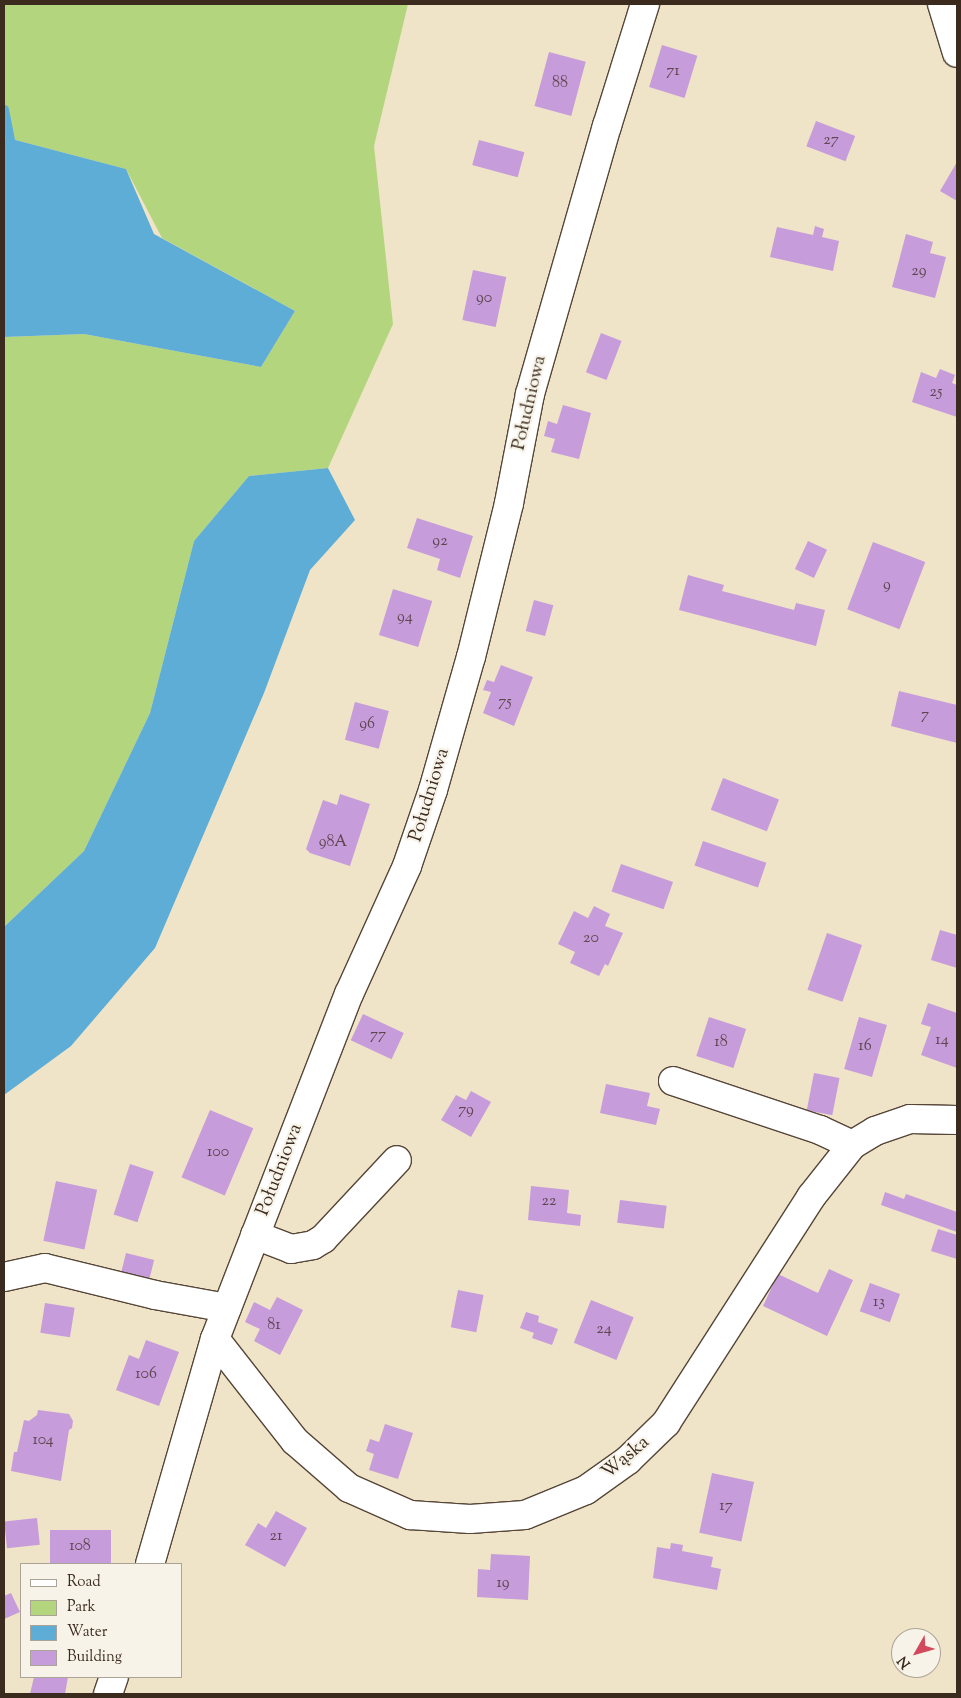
<!DOCTYPE html>
<meta charset="utf-8">
<style>
body{margin:0}
#map{position:relative;width:961px;height:1698px;overflow:hidden;background:#efe4c8;font-family:"Sorts Mill Goudy",serif}
div>[style]{position:absolute}
[style*='--x']{left:calc(var(--x)*1px);top:calc(var(--y)*1px);width:calc(var(--w)*1px);rotate:calc(var(--a)*1deg)}
.green>*{inset:0;background:#b3d57d}
.water>*{inset:0;background:#5dadd7}
.stream>*{height:9px;margin:-4.5px;padding:0 4.5px;transform-origin:4.5px;border-radius:4.5px;background:#5dadd7}
.building>*{inset:0;background:#c69cda;transform-origin:0 0}
.roads{filter:drop-shadow(1px 0 #564638) drop-shadow(-1px 0 #564638) drop-shadow(0 1px #564638) drop-shadow(0 -1px #564638)}
.minor>*{height:28px;margin:-14px;padding:0 14px;transform-origin:14px;border-radius:14px;background:#fff}
span{translate:-50% -50%;white-space:nowrap;text-align:center;line-height:1.15;-webkit-text-stroke:4.5px #f7f3e8;paint-order:stroke}
.number-label{font-size:16px;color:#5e464d}
.number-label span{-webkit-text-stroke-width:0}
.street-label{font-size:19px;color:#3b2a1e}
.frame{position:absolute;inset:0;border:5px solid #3b2a1e;pointer-events:none}
.legend{position:absolute;left:20px;top:1563px;width:162px;height:115px;box-sizing:border-box;background:#f7f3e8;border:1px solid #aca397;margin:0;padding:6px 9px;list-style:none;font-size:15px;color:#3b2a1e}
.legend li{display:flex;align-items:center;gap:10px;height:25px}
.legend b{width:25px;border:1px solid #aca397}
.north{position:absolute;left:891px;top:1628px;width:50px;height:50px;box-sizing:border-box;background:#f7f3e8;border:1px solid #aca397;border-radius:50%;rotate:232deg;font-size:14px;font-weight:700;line-height:20px;text-align:center;color:#3b2a1e}
.north::after{content:'';display:block;margin:auto;width:18px;height:22px;background:#d1495b;clip-path:polygon(50% 0,100% 100%,50% 72%,0 100%)}
</style>
<div id="map">
<div class="green">
<div style="clip-path:polygon(4px 4px,408px 4px,374px 146px,393px 324px,328px 468px,249px 476px,194px 541px,150px 713px,84px 851px,4px 927px,4px 337px,84px 334px,261px 367px,295px 311px,162px 238px,126px 169px,4px 137px)"></div>
</div>
<div class="water">
<div style="clip-path:polygon(4px 137px,126px 169px,154px 234px,295px 311px,261px 367px,84px 334px,4px 337px)"></div>
<div style="clip-path:polygon(328px 468px,355px 520px,310px 570px,264px 693px,155px 948px,71px 1046px,4px 1095px,4px 927px,84px 851px,150px 713px,194px 541px,249px 476px)"></div>
</div>
<div class="stream">
<div style="--x:4;--y:109;--w:31;--a:79"></div>
</div>
<div class="building">
<div style="left:662px;top:45px;width:37px;height:44px;rotate:17deg"></div>
<div style="left:549px;top:52px;width:38px;height:56px;rotate:15deg"></div>
<div style="left:816px;top:121px;width:42px;height:27px;rotate:21deg"></div>
<div style="left:479px;top:140px;width:47px;height:26px;rotate:15deg"></div>
<div style="clip-path:polygon(957px 162px,957px 201px,940px 191px)"></div>
<div style="clip-path:polygon(815px 226px,824px 229px,822px 237px,839px 241px,833px 271px,770px 257px,777px 227px,813px 235px)"></div>
<div style="clip-path:polygon(906px 234px,933px 242px,930px 253px,946px 257px,935px 298px,892px 287px)"></div>
<div style="left:473px;top:270px;width:34px;height:51px;rotate:12deg"></div>
<div style="left:601px;top:333px;width:22px;height:42px;rotate:21deg"></div>
<div style="clip-path:polygon(940px 369px,955px 375px,952px 383px,957px 385px,957px 417px,912px 402px,921px 372px,936px 378px)"></div>
<div style="clip-path:polygon(563px 405px,591px 413px,579px 459px,551px 452px,555px 439px,544px 436px,548px 421px,557px 424px)"></div>
<div style="clip-path:polygon(417px 518px,473px 536px,460px 578px,437px 570px,440px 559px,407px 548px)"></div>
<div style="left:808px;top:541px;width:21px;height:31px;rotate:25deg"></div>
<div style="left:873px;top:542px;width:56px;height:72px;rotate:21deg"></div>
<div style="clip-path:polygon(688px 575px,724px 585px,722px 591px,794px 610px,796px 603px,825px 610px,816px 646px,679px 610px)"></div>
<div style="left:393px;top:589px;width:41px;height:48px;rotate:17deg"></div>
<div style="left:534px;top:600px;width:20px;height:32px;rotate:15deg"></div>
<div style="clip-path:polygon(501px 665px,533px 677px,514px 726px,483px 713px,491px 692px,483px 690px,487px 680px,494px 682px)"></div>
<div style="clip-path:polygon(899px 691px,957px 705px,957px 743px,891px 726px)"></div>
<div style="left:355px;top:702px;width:35px;height:39px;rotate:15deg"></div>
<div style="left:723px;top:778px;width:60px;height:34px;rotate:21deg"></div>
<div style="clip-path:polygon(340px 794px,370px 804px,350px 866px,310px 853px,306px 849px,323px 800px,337px 805px)"></div>
<div style="left:703px;top:841px;width:67px;height:26px;rotate:19deg"></div>
<div style="left:621px;top:864px;width:55px;height:29px;rotate:19deg"></div>
<div style="clip-path:polygon(594px 906px,610px 914px,605px 926px,623px 933px,608px 966px,605px 964px,599px 976px,570px 963px,575px 952px,558px 944px,574px 911px,588px 918px)"></div>
<div style="clip-path:polygon(940px 930px,957px 935px,957px 968px,931px 960px)"></div>
<div style="left:827px;top:933px;width:37px;height:60px;rotate:19deg"></div>
<div style="clip-path:polygon(928px 1003px,957px 1013px,957px 1068px,921px 1055px,931px 1027px,921px 1024px)"></div>
<div style="left:363px;top:1014px;width:45px;height:29px;rotate:25deg"></div>
<div style="left:709px;top:1017px;width:39px;height:41px;rotate:18deg"></div>
<div style="left:859px;top:1017px;width:29px;height:54px;rotate:16deg"></div>
<div style="left:814px;top:1073px;width:26px;height:38px;rotate:11deg"></div>
<div style="clip-path:polygon(606px 1084px,650px 1093px,647px 1106px,660px 1109px,656px 1125px,600px 1113px)"></div>
<div style="clip-path:polygon(471px 1091px,491px 1102px,471px 1137px,441px 1120px,456px 1095px,466px 1100px)"></div>
<div style="left:210px;top:1110px;width:47px;height:73px;rotate:23deg"></div>
<div style="left:130px;top:1164px;width:25px;height:53px;rotate:18deg"></div>
<div style="left:56px;top:1181px;width:42px;height:61px;rotate:12deg"></div>
<div style="clip-path:polygon(531px 1186px,569px 1190px,567px 1213px,581px 1215px,580px 1226px,528px 1220px)"></div>
<div style="clip-path:polygon(885px 1192px,904px 1199px,906px 1194px,957px 1212px,957px 1232px,881px 1205px)"></div>
<div style="left:620px;top:1200px;width:47px;height:23px;rotate:7deg"></div>
<div style="clip-path:polygon(938px 1229px,957px 1235px,957px 1259px,931px 1251px)"></div>
<div style="left:126px;top:1253px;width:29px;height:23px;rotate:14deg"></div>
<div style="clip-path:polygon(829px 1269px,853px 1280px,827px 1336px,763px 1306px,778px 1274px,818px 1293px)"></div>
<div style="left:870px;top:1283px;width:32px;height:30px;rotate:20deg"></div>
<div style="left:458px;top:1290px;width:26px;height:38px;rotate:11deg"></div>
<div style="clip-path:polygon(277px 1297px,303px 1310px,280px 1355px,254px 1341px,260px 1329px,245px 1322px,254px 1302px,270px 1310px)"></div>
<div style="left:591px;top:1300px;width:46px;height:46px;rotate:22deg"></div>
<div style="left:45px;top:1303px;width:30px;height:30px;rotate:9deg"></div>
<div style="clip-path:polygon(526px 1312px,539px 1316px,538px 1322px,558px 1329px,552px 1345px,532px 1338px,534px 1333px,520px 1328px)"></div>
<div style="clip-path:polygon(146px 1340px,179px 1352px,159px 1406px,116px 1390px,129px 1355px,139px 1359px)"></div>
<div style="clip-path:polygon(38px 1410px,69px 1414px,73px 1421px,72px 1428px,69px 1430px,61px 1481px,11px 1471px,14px 1452px,17px 1452px,24px 1420px,29px 1421px,37px 1415px)"></div>
<div style="clip-path:polygon(385px 1424px,413px 1433px,398px 1479px,369px 1470px,374px 1454px,366px 1451px,370px 1439px,379px 1442px)"></div>
<div style="left:712px;top:1473px;width:43px;height:61px;rotate:12deg"></div>
<div style="clip-path:polygon(276px 1511px,307px 1528px,285px 1567px,245px 1545px,258px 1523px,266px 1528px)"></div>
<div style="left:37px;top:1518px;width:27px;height:33px;rotate:84deg"></div>
<div style="left:50px;top:1530px;width:61px;height:33px"></div>
<div style="clip-path:polygon(671px 1543px,683px 1545px,682px 1551px,713px 1557px,711px 1567px,721px 1569px,717px 1590px,653px 1578px,657px 1547px,670px 1549px)"></div>
<div style="clip-path:polygon(491px 1554px,530px 1556px,528px 1600px,477px 1597px,478px 1569px,490px 1570px)"></div>
<div style="clip-path:polygon(11px 1593px,20px 1612px,4px 1619px,4px 1596px)"></div>
<div style="clip-path:polygon(34px 1677px,68px 1677px,65px 1694px,30px 1694px)"></div>
</div>
<div class="roads">
<div class="minor">
<div style="--x:942;--y:4;--w:51;--a:73"></div>
<div style="--x:673;--y:1081;--w:155;--a:18.4"></div>
<div style="--x:820;--y:1130;--w:35;--a:25"></div>
<div style="--x:255;--y:1235;--w:39;--a:21"></div>
<div style="--x:291;--y:1249;--w:22;--a:-10"></div>
<div style="--x:313;--y:1245;--w:12;--a:-31"></div>
<div style="--x:323;--y:1239;--w:108;--a:-46.9"></div>
<div style="--x:4;--y:1277;--w:42;--a:-12.4"></div>
<div style="--x:45;--y:1268;--w:113;--a:13.8"></div>
<div style="--x:155;--y:1295;--w:73;--a:10.2"></div>
<div style="--x:215;--y:1339;--w:130;--a:51.9"></div>
<div style="--x:295;--y:1441;--w:72;--a:41"></div>
<div style="--x:349;--y:1488;--w:67;--a:23.9"></div>
<div style="--x:410;--y:1515;--w:60;--a:3.8"></div>
<div style="--x:470;--y:1519;--w:55;--a:-4.2"></div>
<div style="--x:525;--y:1515;--w:66;--a:-22.3"></div>
<div style="--x:586;--y:1490;--w:52;--a:-35.5"></div>
<div style="--x:628;--y:1460;--w:53;--a:-44.2"></div>
<div style="--x:666;--y:1423;--w:269;--a:-57.3"></div>
<div style="--x:811;--y:1197;--w:66;--a:-51.7"></div>
<div style="--x:852;--y:1145;--w:27;--a:-31"></div>
<div style="--x:875;--y:1131;--w:37;--a:-19"></div>
<div style="--x:910;--y:1119;--w:47;--a:1.2"></div>
<div style="--x:150;--y:1564;--w:234;--a:-73.9"></div>
<div style="--x:215;--y:1339;--w:370;--a:-68.8"></div>
<div style="--x:349;--y:994;--w:141;--a:-65.6"></div>
<div style="--x:407;--y:866;--w:80;--a:-71.1"></div>
<div style="--x:433;--y:790;--w:138;--a:-74.1"></div>
<div style="--x:471;--y:657;--w:159;--a:-76.1"></div>
<div style="--x:509;--y:503;--w:111;--a:-79.1"></div>
<div style="--x:530;--y:394;--w:279;--a:-74"></div>
<div style="--x:607;--y:126;--w:128;--a:-72.7"></div>
<div style="--x:108;--y:1694;--w:18;--a:-71"></div>
</div>
</div>
<div class="number-label">
<span style="left:673px;top:72px">71</span>
<span style="left:560px;top:84px">88</span>
<span style="left:831px;top:141px">27</span>
<span style="left:919px;top:272px">29</span>
<span style="left:484px;top:299px">90</span>
<span style="left:936px;top:393px">25</span>
<span style="left:440px;top:542px">92</span>
<span style="left:887px;top:586px">9</span>
<span style="left:405px;top:618px">94</span>
<span style="left:505px;top:703px">75</span>
<span style="left:925px;top:716px">7</span>
<span style="left:367px;top:725px">96</span>
<span style="left:333px;top:843px">98A</span>
<span style="left:591px;top:939px">20</span>
<span style="left:378px;top:1036px">77</span>
<span style="left:942px;top:1041px">14</span>
<span style="left:721px;top:1043px">18</span>
<span style="left:865px;top:1047px">16</span>
<span style="left:466px;top:1111px">79</span>
<span style="left:218px;top:1153px">100</span>
<span style="left:549px;top:1202px">22</span>
<span style="left:879px;top:1303px">13</span>
<span style="left:274px;top:1326px">81</span>
<span style="left:604px;top:1330px">24</span>
<span style="left:146px;top:1375px">106</span>
<span style="left:43px;top:1441px">104</span>
<span style="left:726px;top:1507px">17</span>
<span style="left:276px;top:1537px">21</span>
<span style="left:80px;top:1547px">108</span>
<span style="left:503px;top:1584px">19</span>
</div>
<div class="street-label">
<span style="left:530px;top:403px;rotate:-77deg">Południowa</span>
<span style="left:430px;top:795px;rotate:-73deg">Południowa</span>
<span style="left:280px;top:1170px;rotate:-69deg">Południowa</span>
<span style="left:626px;top:1458px;rotate:-40deg">Wąska</span>
</div>
<div class="frame"></div>
<ul class="legend">
<li><b style="height:6px;background:#fff"></b>Road</li>
<li><b style="height:14px;background:#b3d57d"></b>Park</li>
<li><b style="height:14px;background:#5dadd7"></b>Water</li>
<li><b style="height:14px;background:#c69cda"></b>Building</li>
</ul>
<div class="north">N</div>
</div>
